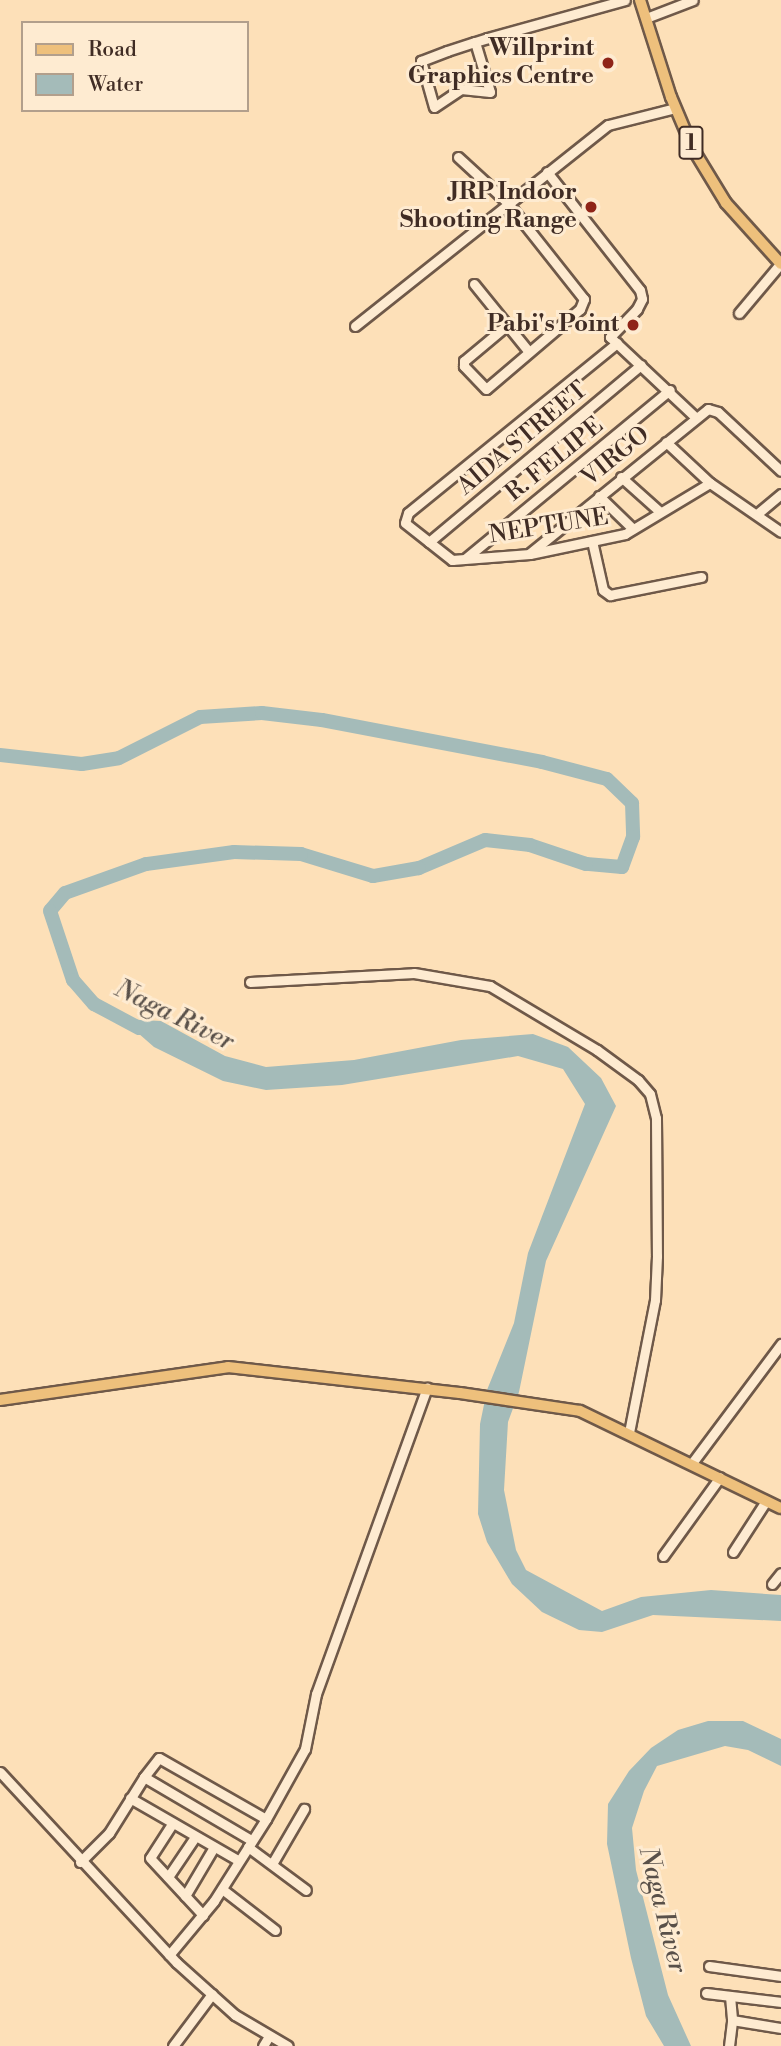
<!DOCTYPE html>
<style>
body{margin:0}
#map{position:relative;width:781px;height:2046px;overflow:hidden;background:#fde0b8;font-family:"Libre Bodoni",serif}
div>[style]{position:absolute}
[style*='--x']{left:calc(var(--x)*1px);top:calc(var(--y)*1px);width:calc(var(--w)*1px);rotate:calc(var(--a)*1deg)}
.water>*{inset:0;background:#a4bbb9}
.river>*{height:14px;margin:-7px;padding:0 7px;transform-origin:7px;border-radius:7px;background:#a4bbb9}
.roads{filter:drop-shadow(2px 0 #6f5949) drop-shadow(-2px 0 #6f5949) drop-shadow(0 2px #6f5949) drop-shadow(0 -2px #6f5949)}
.minor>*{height:9px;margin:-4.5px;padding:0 4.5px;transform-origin:4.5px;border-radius:4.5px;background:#feebd1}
.major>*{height:10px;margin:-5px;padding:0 5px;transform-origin:5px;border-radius:5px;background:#eec07c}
.dots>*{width:19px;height:19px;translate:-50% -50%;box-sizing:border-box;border:4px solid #feebd1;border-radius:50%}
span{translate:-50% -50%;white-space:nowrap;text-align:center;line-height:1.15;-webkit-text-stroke:6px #feebd1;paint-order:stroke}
.shield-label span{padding:2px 5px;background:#feebd1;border:2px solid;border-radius:5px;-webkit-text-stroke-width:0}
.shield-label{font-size:23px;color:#402c24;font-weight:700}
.poi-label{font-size:24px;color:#402c24;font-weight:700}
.right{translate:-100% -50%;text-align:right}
.street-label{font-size:24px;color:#402c24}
.water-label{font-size:26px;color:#595049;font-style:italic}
.legend{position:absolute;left:21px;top:21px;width:228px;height:91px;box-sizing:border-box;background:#feebd1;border:2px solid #b29f8c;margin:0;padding:9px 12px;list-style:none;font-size:21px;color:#402c24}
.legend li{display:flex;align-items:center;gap:14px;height:35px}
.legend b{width:35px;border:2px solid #b29f8c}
</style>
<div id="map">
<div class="water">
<div style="clip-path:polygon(122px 1019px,161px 1021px,225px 1056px,266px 1067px,354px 1060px,461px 1040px,533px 1034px,568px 1047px,601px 1078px,616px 1106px,546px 1261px,519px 1392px,508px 1422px,504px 1490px,516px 1550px,526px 1570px,602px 1611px,641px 1597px,711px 1590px,781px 1595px,781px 1621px,653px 1615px,602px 1632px,579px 1630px,542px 1612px,512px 1584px,487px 1542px,478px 1514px,480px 1424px,487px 1390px,514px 1323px,528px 1253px,585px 1104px,563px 1069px,518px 1056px,342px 1085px,266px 1090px,223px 1081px,154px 1047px)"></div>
<div style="clip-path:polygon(708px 1721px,743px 1721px,781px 1739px,781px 1766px,748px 1750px,725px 1746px,657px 1766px,644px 1791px,632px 1828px,636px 1870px,668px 1995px,691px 2046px,664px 2046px,646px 2016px,631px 1958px,607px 1844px,608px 1804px,629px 1771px,651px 1748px,678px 1730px)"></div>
</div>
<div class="river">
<div style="--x:0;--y:755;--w:82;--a:6.3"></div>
<div style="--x:82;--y:764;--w:37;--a:-9"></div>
<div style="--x:119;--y:758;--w:91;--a:-26.8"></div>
<div style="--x:200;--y:717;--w:62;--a:-3.7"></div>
<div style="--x:262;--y:713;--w:60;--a:6.7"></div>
<div style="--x:322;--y:720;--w:224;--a:10.8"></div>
<div style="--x:542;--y:762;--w:67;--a:14.7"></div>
<div style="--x:607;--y:779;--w:35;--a:44"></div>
<div style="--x:632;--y:803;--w:34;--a:88"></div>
<div style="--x:633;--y:837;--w:32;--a:110"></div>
<div style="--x:622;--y:867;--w:36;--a:-175"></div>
<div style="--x:586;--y:864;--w:59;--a:-161.3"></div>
<div style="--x:530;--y:845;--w:45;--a:-173.7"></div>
<div style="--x:485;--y:840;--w:72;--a:157"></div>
<div style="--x:419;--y:868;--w:47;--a:170.1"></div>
<div style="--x:373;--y:876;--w:75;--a:-163"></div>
<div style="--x:301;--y:854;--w:67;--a:-178.3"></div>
<div style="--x:234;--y:852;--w:89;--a:172.2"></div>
<div style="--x:146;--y:864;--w:86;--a:160.3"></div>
<div style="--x:65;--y:893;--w:23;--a:130"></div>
<div style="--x:50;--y:911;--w:73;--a:71.6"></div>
<div style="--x:73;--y:980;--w:32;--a:49"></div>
<div style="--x:94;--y:1004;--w:51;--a:28.1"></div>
</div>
<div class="roads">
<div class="minor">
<div style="--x:646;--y:18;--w:50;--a:-21"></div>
<div style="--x:475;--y:42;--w:52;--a:73.3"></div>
<div style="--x:490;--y:92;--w:29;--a:-174"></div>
<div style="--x:461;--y:89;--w:32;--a:146"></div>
<div style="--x:434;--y:107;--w:48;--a:-105.8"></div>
<div style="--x:421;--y:61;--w:28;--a:-21"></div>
<div style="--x:447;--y:51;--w:29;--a:-18"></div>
<div style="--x:475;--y:42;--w:14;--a:-17"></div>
<div style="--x:488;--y:38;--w:142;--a:-15.5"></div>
<div style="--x:458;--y:157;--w:67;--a:42.6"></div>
<div style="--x:507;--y:202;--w:124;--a:51.6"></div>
<div style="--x:584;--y:299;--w:11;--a:112"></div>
<div style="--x:580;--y:309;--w:123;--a:139.6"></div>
<div style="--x:486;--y:389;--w:32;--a:-134"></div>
<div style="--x:464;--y:366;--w:5;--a:-90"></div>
<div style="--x:464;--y:361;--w:56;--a:-39.9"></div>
<div style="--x:547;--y:172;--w:150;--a:51.8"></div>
<div style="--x:640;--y:290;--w:9;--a:77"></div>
<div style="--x:642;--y:299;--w:11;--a:117"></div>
<div style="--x:637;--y:309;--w:39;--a:134"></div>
<div style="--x:610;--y:337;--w:115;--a:43.2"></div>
<div style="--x:474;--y:284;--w:87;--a:51"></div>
<div style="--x:739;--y:313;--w:65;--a:-50"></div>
<div style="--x:355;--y:326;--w:323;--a:-38.5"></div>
<div style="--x:608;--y:125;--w:69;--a:-14.2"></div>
<div style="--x:617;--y:343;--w:269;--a:140.9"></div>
<div style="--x:408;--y:513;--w:10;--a:107"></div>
<div style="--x:405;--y:523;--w:60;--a:38.2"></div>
<div style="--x:452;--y:560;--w:78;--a:-4.4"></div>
<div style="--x:530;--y:554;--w:97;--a:-11.9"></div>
<div style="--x:625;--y:534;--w:99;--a:-31"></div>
<div style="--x:666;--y:442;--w:60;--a:43"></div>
<div style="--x:710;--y:483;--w:86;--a:34.6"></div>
<div style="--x:621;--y:477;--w:51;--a:41.8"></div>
<div style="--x:599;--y:496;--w:47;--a:44.1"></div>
<div style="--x:757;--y:514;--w:31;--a:-40"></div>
<div style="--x:592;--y:541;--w:50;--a:77.3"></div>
<div style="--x:603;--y:590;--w:9;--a:36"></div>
<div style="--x:610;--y:595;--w:93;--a:-11.2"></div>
<div style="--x:429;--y:542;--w:276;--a:-39.9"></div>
<div style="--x:530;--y:553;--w:229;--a:-39"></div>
<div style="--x:708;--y:409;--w:10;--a:17"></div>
<div style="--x:718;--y:412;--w:86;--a:43.1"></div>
<div style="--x:466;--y:558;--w:264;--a:-39.5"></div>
<div style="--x:250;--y:982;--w:164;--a:-3.1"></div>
<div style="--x:414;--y:973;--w:77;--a:9.7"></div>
<div style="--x:490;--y:986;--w:125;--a:30.9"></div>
<div style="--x:597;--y:1050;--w:51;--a:36.2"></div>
<div style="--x:638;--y:1080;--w:18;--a:49"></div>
<div style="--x:650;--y:1094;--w:25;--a:76"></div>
<div style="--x:656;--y:1118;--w:138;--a:89.6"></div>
<div style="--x:657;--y:1256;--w:44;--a:92.6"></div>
<div style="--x:655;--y:1300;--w:136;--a:101.1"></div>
<div style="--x:692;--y:1463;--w:149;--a:-53.2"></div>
<div style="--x:733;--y:1552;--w:61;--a:-57.1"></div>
<div style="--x:663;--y:1556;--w:97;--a:-54.2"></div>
<div style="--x:772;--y:1584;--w:14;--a:-51"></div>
<div style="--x:0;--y:1772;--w:260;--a:47.2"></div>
<div style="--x:177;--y:1963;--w:78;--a:41.9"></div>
<div style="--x:235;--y:2015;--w:61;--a:30.3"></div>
<div style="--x:144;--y:1777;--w:24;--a:-52"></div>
<div style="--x:159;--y:1758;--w:123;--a:29.7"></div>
<div style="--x:266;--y:1819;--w:97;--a:122.4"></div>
<div style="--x:214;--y:1901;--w:70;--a:129.8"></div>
<div style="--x:130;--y:1798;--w:125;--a:29.9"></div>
<div style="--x:266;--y:1819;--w:80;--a:-60.9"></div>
<div style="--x:305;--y:1749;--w:56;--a:-78.7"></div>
<div style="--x:316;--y:1694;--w:326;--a:-70.1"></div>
<div style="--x:172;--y:1824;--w:40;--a:122.9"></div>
<div style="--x:150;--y:1858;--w:78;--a:47.1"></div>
<div style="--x:248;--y:1847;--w:72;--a:36.6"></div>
<div style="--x:80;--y:1862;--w:41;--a:-45"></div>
<div style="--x:109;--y:1833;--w:66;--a:-58"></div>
<div style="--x:144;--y:1777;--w:124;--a:30.5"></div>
<div style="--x:272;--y:1864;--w:64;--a:-59.8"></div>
<div style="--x:168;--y:1877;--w:48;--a:-56"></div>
<div style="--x:222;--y:1889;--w:67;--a:37.7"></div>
<div style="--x:185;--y:1896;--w:57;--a:-59.4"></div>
<div style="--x:709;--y:1966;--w:73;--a:7.9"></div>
<div style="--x:706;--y:1993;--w:76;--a:6.8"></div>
<div style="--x:730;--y:1996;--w:24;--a:85"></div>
<div style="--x:732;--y:2020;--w:50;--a:9.3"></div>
<div style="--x:173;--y:2046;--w:65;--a:-53.1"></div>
<div style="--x:263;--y:2046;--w:12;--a:-59"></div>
<div style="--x:729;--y:2046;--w:26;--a:-83"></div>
</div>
<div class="major">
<div style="--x:640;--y:0;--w:102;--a:72.3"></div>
<div style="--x:671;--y:97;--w:56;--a:67.1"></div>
<div style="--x:693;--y:149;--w:63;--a:58.6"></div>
<div style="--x:726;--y:203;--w:82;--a:48"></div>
<div style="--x:0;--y:1400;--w:230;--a:-8.2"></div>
<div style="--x:228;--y:1367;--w:233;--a:6.4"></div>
<div style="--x:460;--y:1393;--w:121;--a:8.5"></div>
<div style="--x:580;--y:1411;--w:223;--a:25.8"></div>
</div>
</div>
<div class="dots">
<div style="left:608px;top:63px;background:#8f2418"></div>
<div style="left:591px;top:207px;background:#8f2418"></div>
<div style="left:633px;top:325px;background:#8f2418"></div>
</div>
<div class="shield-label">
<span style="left:691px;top:143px">1</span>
</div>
<div class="poi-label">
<span class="right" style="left:594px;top:63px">Willprint<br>Graphics Centre</span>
<span class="right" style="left:577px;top:207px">JRP Indoor<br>Shooting Range</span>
<span class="right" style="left:619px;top:325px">Pabi's Point</span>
</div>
<div class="street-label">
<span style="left:523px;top:439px;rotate:-40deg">AIDA STREET</span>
<span style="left:616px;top:457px;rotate:-39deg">VIRGO</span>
<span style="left:555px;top:460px;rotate:-39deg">R. FELIPE</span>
<span style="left:549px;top:527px;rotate:-9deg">NEPTUNE</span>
</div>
<div class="water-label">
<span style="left:174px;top:1016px;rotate:26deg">Naga River</span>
<span style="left:662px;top:1910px;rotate:76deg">Naga River</span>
</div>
<ul class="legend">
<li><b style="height:9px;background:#eec07c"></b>Road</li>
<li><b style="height:19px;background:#a4bbb9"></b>Water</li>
</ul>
</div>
